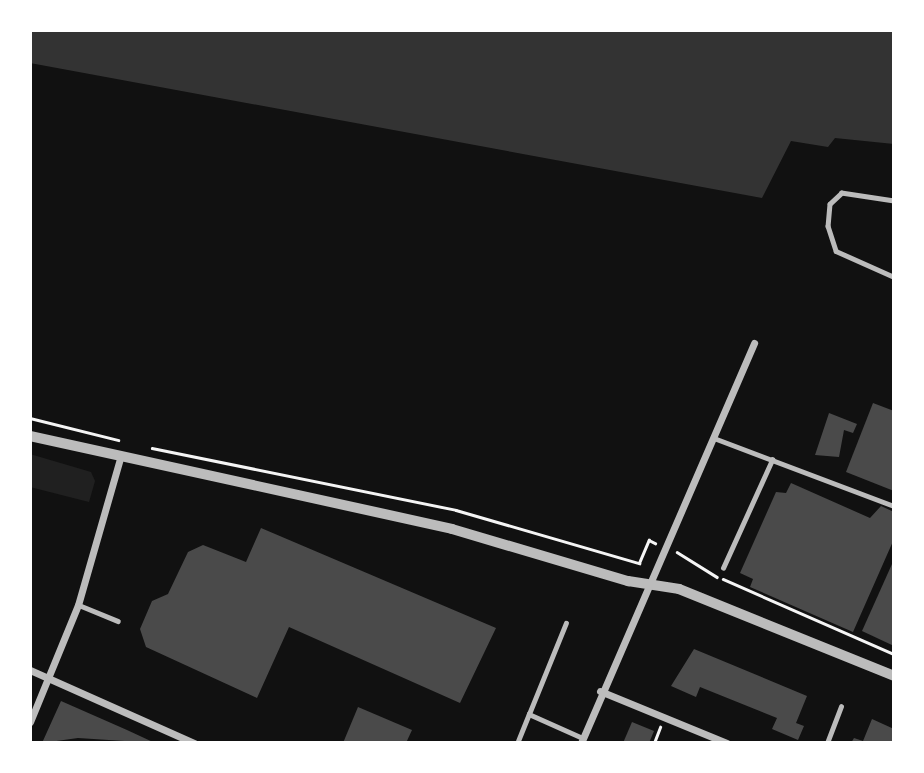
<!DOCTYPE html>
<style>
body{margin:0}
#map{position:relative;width:924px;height:773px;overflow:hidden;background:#111;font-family:"Fira Sans",sans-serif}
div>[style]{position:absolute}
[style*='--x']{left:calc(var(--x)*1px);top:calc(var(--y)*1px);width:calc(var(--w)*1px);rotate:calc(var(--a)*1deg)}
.green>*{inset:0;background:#202020}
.water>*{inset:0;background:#333}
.building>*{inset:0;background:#4a4a4a}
.path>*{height:2.5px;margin:-1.25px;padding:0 1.25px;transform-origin:1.25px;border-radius:1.25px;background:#f5f5f5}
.service>*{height:4.5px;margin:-2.25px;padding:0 2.25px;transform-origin:2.25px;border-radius:2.25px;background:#bcbcbc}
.minor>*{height:7px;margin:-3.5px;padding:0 3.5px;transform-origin:3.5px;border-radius:3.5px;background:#bcbcbc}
.tertiary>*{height:10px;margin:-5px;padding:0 5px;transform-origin:5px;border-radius:5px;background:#bcbcbc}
span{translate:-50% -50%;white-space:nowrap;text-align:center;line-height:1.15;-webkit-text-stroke:5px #fff;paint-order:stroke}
.frame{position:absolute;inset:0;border:32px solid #fff;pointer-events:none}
</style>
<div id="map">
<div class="green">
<div style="clip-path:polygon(30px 454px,91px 472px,95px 481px,89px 502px,30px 487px)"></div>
</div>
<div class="water">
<div style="clip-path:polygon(30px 30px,894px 30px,894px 144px,835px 138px,828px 147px,791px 141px,762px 198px,30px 63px)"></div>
</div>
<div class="building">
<div style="clip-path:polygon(873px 403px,894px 411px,894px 491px,846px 472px)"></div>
<div style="clip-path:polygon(829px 413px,857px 424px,853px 433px,844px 430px,839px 457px,815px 455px)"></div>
<div style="clip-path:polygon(791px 483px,870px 518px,881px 506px,894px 512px,894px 539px,853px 632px,750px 587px,753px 579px,740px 573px,776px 492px,786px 493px)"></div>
<div style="clip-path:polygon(261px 528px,496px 628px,460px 703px,289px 627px,257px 698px,146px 647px,140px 629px,152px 601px,168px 594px,188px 552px,203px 545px,246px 562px)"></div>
<div style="clip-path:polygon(892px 564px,894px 565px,894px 646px,862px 631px)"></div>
<div style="clip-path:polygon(694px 649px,807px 696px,796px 723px,804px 726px,798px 740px,772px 729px,777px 718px,700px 687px,696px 697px,671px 686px)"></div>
<div style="clip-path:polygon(61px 701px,127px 730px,155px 743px,78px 738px,42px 743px)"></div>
<div style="clip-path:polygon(358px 707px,412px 730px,406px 743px,343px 743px)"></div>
<div style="clip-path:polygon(872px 719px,894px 729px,894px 743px,851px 743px,854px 738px,863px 741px)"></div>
<div style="clip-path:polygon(632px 722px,654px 731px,649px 743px,623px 743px)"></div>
</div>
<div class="path">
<div style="--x:30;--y:418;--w:91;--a:14"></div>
<div style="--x:152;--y:448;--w:310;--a:11.5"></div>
<div style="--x:456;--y:510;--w:191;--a:16.2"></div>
<div style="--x:639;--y:563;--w:25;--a:-67"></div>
<div style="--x:649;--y:540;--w:7;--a:27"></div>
<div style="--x:677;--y:552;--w:47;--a:32"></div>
<div style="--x:723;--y:579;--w:187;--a:23.7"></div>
<div style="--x:654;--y:743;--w:17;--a:-69"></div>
</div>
<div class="service">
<div style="--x:894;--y:201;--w:53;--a:-171.3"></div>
<div style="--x:842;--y:193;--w:16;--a:137"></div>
<div style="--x:830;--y:204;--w:22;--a:95"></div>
<div style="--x:828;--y:226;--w:26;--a:72"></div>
<div style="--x:836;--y:251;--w:64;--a:24.1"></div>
<div style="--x:714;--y:438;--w:192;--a:20.7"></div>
<div style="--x:723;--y:568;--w:119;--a:-65.6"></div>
<div style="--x:79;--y:605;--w:42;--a:22.3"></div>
<div style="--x:529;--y:714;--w:98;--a:-67.9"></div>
<div style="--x:518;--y:741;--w:29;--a:-68"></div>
<div style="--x:529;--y:714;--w:59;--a:24"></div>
<div style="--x:827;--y:743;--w:39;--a:-69"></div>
</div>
<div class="minor">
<div style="--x:30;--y:670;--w:180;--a:24"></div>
<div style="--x:600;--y:691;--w:137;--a:22.3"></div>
<div style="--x:30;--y:722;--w:126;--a:-67.7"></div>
<div style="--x:78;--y:605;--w:152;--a:-74"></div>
<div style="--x:581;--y:743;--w:436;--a:-66.6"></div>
</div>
<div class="tertiary">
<div style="--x:30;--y:436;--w:432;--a:12.4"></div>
<div style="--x:452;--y:529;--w:184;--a:16.5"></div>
<div style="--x:628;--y:581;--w:52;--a:8.9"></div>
<div style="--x:679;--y:589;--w:232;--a:22"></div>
</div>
<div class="frame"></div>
</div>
